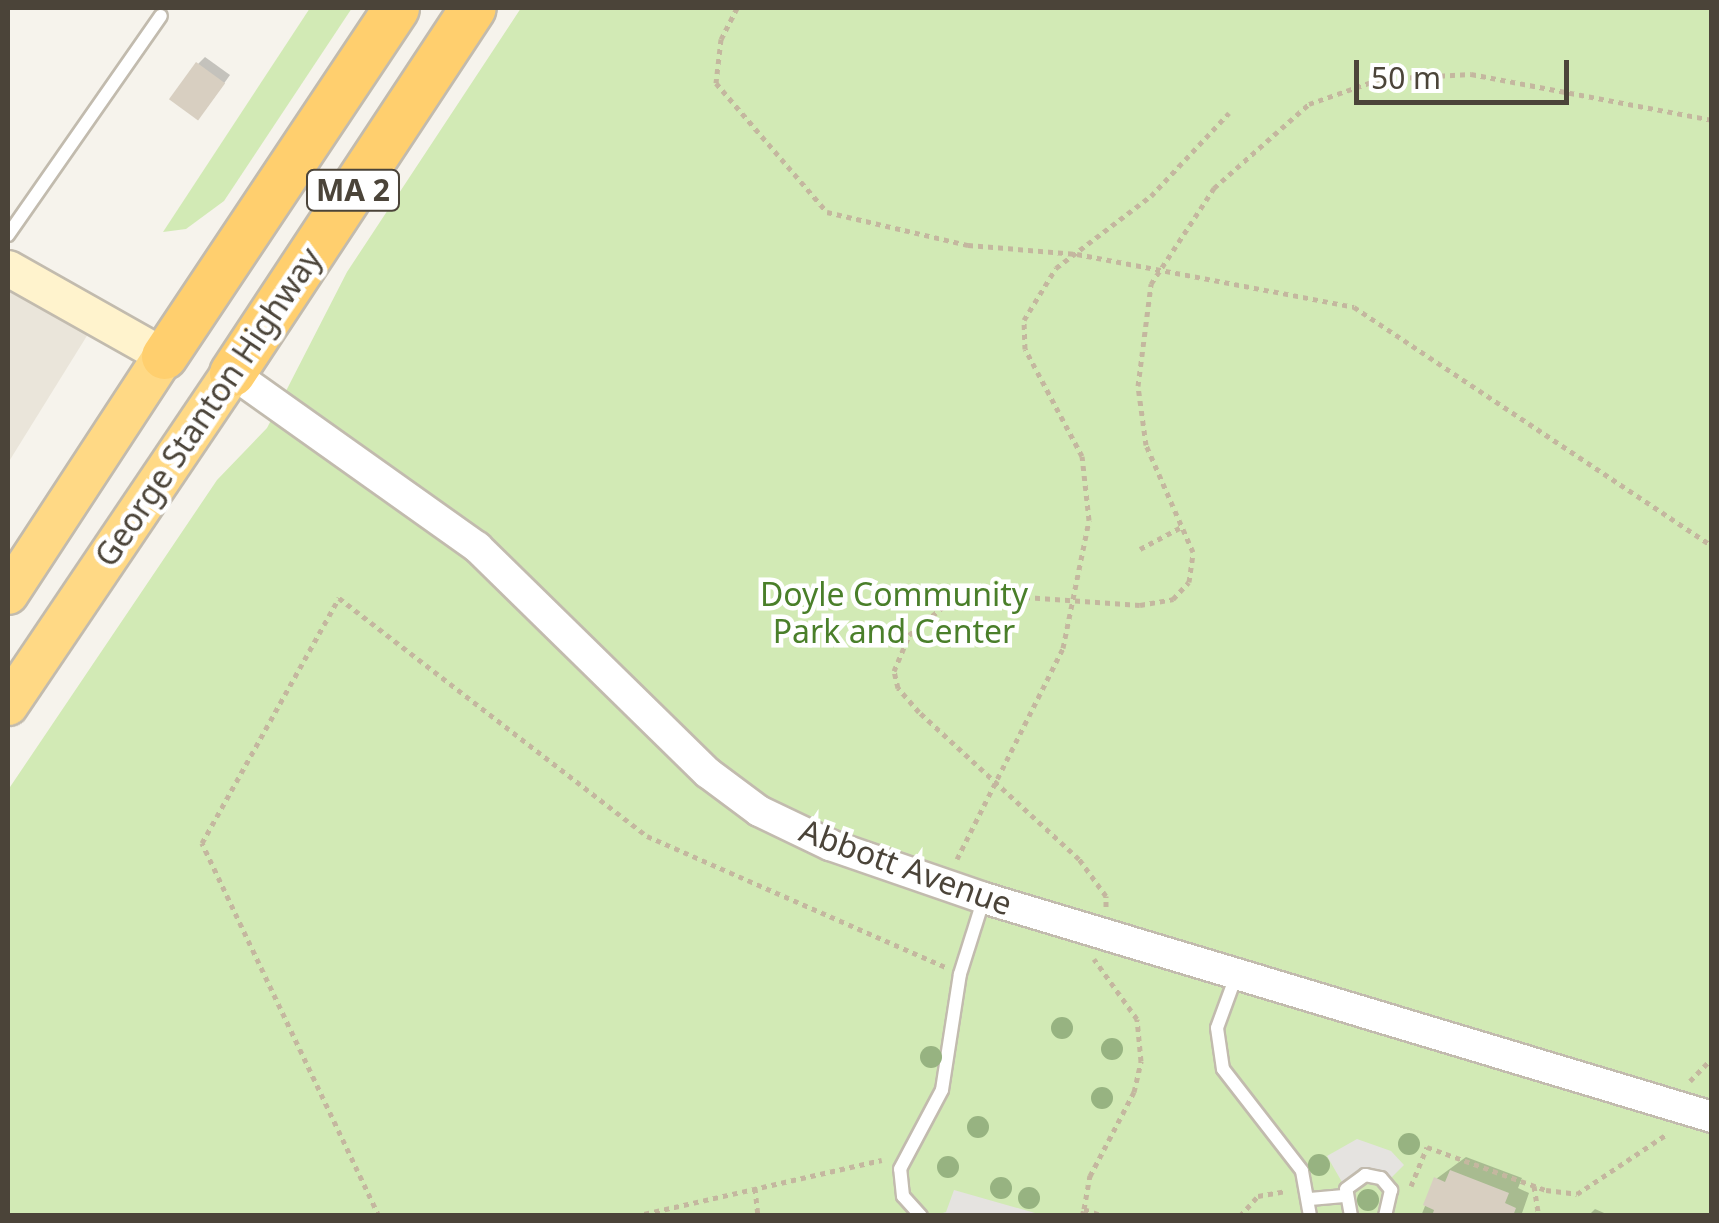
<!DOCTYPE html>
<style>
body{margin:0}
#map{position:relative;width:1719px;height:1223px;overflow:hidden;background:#f6f3ec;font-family:"Noto Sans",sans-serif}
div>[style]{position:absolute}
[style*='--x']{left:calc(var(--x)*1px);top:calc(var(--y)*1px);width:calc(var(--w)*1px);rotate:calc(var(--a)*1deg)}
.residential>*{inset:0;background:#eae5da}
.green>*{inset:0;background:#d2eab5}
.parking>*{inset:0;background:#e5e3e0}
.shadow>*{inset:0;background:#0003}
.building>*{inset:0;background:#d8cfc1;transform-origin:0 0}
.path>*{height:5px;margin-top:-2.5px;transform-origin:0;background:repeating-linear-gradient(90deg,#c4b79f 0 5px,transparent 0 10px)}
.roads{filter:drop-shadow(2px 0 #c2bbae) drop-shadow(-2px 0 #c2bbae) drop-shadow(0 2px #c2bbae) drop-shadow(0 -2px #c2bbae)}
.service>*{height:12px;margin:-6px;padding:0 6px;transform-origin:6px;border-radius:6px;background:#fff}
.tertiary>*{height:30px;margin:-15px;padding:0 15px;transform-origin:15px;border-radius:15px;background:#fff}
.secondary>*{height:35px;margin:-17.5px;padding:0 17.5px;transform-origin:17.5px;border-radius:17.5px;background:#fff3cd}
.trunk>*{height:40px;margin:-20px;padding:0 20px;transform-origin:20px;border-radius:20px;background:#ffd985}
.motorway>*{height:45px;margin:-22.5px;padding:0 22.5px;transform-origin:22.5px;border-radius:22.5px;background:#ffcf6e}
.trees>*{width:22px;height:22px;margin:-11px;border-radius:50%;background:#97b381}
span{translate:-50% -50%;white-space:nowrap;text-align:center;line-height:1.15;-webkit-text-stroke:9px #fff;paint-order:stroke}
.shield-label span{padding:2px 8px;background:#fff;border:2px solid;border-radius:8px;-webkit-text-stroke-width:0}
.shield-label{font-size:30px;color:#4b4439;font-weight:700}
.street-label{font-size:32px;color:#4b4439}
.park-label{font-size:32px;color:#4a7f2a}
.frame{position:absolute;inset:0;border:10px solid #4b4439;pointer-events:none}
.scale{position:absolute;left:1354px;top:60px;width:215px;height:45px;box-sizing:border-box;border:5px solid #4b4439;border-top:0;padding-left:12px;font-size:30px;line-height:35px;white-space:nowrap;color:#4b4439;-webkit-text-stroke:8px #fff;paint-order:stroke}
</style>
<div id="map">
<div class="residential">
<div style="clip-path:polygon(8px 268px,98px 318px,8px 463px)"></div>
</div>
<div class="green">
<div style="clip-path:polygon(310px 8px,352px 8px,224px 201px,186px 229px,163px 232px)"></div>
<div style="clip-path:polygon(521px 8px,1711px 8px,1711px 1215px,8px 1216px,8px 790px,217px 480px,267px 428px,347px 272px)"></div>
</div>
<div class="parking">
<div style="clip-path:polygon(1357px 1139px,1391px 1151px,1404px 1165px,1386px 1183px,1373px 1175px,1346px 1189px,1327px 1156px)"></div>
<div style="clip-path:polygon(954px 1190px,1042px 1215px,936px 1215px,946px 1212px)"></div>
</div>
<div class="shadow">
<div style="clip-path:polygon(205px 57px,230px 75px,205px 110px,198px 64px)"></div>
<div style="clip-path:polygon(1466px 1157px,1522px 1178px,1518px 1188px,1529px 1193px,1521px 1216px,1421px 1216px,1436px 1179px)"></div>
<div style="clip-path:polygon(1595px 1209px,1611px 1216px,1588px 1216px)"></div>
</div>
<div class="building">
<div style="left:196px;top:62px;width:36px;height:46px;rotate:36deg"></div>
<div style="clip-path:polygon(1450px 1170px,1509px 1193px,1505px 1203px,1516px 1208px,1513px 1216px,1432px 1216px,1434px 1210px,1423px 1205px,1434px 1177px,1445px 1182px)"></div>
</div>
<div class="path">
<div style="--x:737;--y:8;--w:35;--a:117"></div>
<div style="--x:721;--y:39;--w:44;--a:96.5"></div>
<div style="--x:716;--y:83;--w:170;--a:49.3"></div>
<div style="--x:827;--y:212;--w:145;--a:13.2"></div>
<div style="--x:968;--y:245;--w:109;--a:4.7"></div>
<div style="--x:1077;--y:254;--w:282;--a:10.8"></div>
<div style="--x:1354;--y:307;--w:430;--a:33.7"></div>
<div style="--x:1140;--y:549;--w:49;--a:-28.1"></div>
<div style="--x:957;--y:859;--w:236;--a:-63.3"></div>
<div style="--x:1063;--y:648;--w:131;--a:-78.5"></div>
<div style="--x:1089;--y:520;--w:64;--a:-96.2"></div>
<div style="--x:1082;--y:456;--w:121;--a:-118"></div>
<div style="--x:1025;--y:349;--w:29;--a:-92"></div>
<div style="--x:1024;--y:320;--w:61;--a:-58.4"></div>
<div style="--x:1056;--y:268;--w:119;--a:-37.2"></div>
<div style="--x:1151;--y:196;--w:114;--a:-46.8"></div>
<div style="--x:1106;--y:907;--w:11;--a:-90"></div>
<div style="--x:1106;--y:896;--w:46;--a:-126.1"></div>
<div style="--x:1079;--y:859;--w:217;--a:-137.4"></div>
<div style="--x:919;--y:712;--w:32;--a:-131"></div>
<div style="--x:898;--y:688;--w:17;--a:-103"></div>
<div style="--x:894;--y:671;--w:39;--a:-67"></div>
<div style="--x:909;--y:635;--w:52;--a:-39.5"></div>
<div style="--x:949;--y:602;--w:76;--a:-3.8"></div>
<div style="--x:1025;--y:597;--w:115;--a:4"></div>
<div style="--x:1140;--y:605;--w:34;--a:-10"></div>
<div style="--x:1173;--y:599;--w:23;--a:-47"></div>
<div style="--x:1189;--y:582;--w:30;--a:-82"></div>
<div style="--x:1193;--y:552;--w:117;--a:-113.7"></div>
<div style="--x:1146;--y:445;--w:60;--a:-97.7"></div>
<div style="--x:1138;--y:386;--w:103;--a:-82.7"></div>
<div style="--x:1151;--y:284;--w:115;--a:-56.7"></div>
<div style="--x:1214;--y:188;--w:127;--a:-41.5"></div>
<div style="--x:1309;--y:104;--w:75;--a:-19.4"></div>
<div style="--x:1380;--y:79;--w:91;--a:-3.1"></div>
<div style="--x:1471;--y:74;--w:245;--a:10.8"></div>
<div style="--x:1690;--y:1081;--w:32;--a:-46"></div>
<div style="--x:1411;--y:1186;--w:42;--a:-67.7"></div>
<div style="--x:1427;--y:1147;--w:127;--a:19.9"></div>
<div style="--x:1546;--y:1190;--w:31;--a:7"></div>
<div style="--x:1577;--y:1194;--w:108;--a:-33.7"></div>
<div style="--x:1534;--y:1186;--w:30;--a:81"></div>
<div style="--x:755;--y:1188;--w:28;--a:84"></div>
<div style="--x:1084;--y:1209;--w:34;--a:-80"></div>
<div style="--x:1090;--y:1176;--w:95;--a:-62.4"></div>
<div style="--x:1134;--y:1092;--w:32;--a:-77"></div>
<div style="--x:1141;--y:1061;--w:42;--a:-95.4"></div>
<div style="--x:1137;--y:1019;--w:74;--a:-125.6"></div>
<div style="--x:379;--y:1216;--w:413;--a:-115.4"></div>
<div style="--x:202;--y:843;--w:281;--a:-60.8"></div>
<div style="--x:339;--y:598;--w:389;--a:37.7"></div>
<div style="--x:647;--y:836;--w:326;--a:23.7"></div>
<div style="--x:635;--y:1216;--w:253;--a:-12.8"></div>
<div style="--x:1082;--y:1216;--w:7;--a:-74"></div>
<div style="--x:1084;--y:1209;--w:20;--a:20"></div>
<div style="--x:1240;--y:1216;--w:27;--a:-48"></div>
<div style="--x:1258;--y:1196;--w:28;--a:-10"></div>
</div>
<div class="roads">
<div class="service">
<div style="--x:8;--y:235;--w:267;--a:-55.1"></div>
<div style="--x:1236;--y:976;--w:55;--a:110.1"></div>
<div style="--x:1217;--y:1028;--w:41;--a:81.7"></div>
<div style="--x:1223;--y:1069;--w:129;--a:52.2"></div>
<div style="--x:1302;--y:1171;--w:46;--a:79.9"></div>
<div style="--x:1310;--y:1199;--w:34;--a:-5"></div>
<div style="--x:921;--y:1216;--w:27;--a:-132"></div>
<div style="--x:903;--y:1196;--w:27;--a:-96"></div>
<div style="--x:900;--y:1169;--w:89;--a:-62"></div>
<div style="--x:942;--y:1090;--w:117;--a:-81.2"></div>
<div style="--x:960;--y:974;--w:80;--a:-72.5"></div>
<div style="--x:1351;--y:1216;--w:27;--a:-100"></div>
<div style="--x:1346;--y:1189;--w:24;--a:-36"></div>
<div style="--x:1365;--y:1175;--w:16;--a:11"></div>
<div style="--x:1381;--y:1178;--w:16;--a:50"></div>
<div style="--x:1391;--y:1190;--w:27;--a:103"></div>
</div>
<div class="tertiary">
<div style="--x:232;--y:373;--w:301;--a:35.4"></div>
<div style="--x:477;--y:547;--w:323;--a:44.4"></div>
<div style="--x:708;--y:773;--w:64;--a:36.7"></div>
<div style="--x:759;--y:811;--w:79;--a:25.6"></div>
<div style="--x:830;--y:845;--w:163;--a:19"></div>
<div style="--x:984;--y:898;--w:760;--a:16.74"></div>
</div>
<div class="secondary">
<div style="--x:8;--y:268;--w:179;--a:29.4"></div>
</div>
<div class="trunk">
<div style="--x:8;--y:594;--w:285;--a:-56.8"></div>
<div style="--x:8;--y:705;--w:400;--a:-56"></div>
</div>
<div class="motorway">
<div style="--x:164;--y:356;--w:418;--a:-56.3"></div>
<div style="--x:232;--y:373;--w:437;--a:-56.6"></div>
</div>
</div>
<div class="trees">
<div style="left:1062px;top:1028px"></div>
<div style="left:1112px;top:1049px"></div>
<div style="left:931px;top:1057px"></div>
<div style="left:1102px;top:1098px"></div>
<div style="left:978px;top:1127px"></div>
<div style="left:1409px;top:1144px"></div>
<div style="left:1319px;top:1165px"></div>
<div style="left:948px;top:1167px"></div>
<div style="left:1001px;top:1188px"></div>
<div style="left:1029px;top:1198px"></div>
<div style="left:1368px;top:1200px"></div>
</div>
<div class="shield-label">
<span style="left:353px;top:190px">MA 2</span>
</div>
<div class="street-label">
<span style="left:208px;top:407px;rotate:-56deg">George Stanton Highway</span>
<span style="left:906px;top:867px;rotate:20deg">Abbott Avenue</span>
</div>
<div class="park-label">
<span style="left:894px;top:613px">Doyle Community<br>Park and Center</span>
</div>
<div class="frame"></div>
<div class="scale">50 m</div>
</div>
